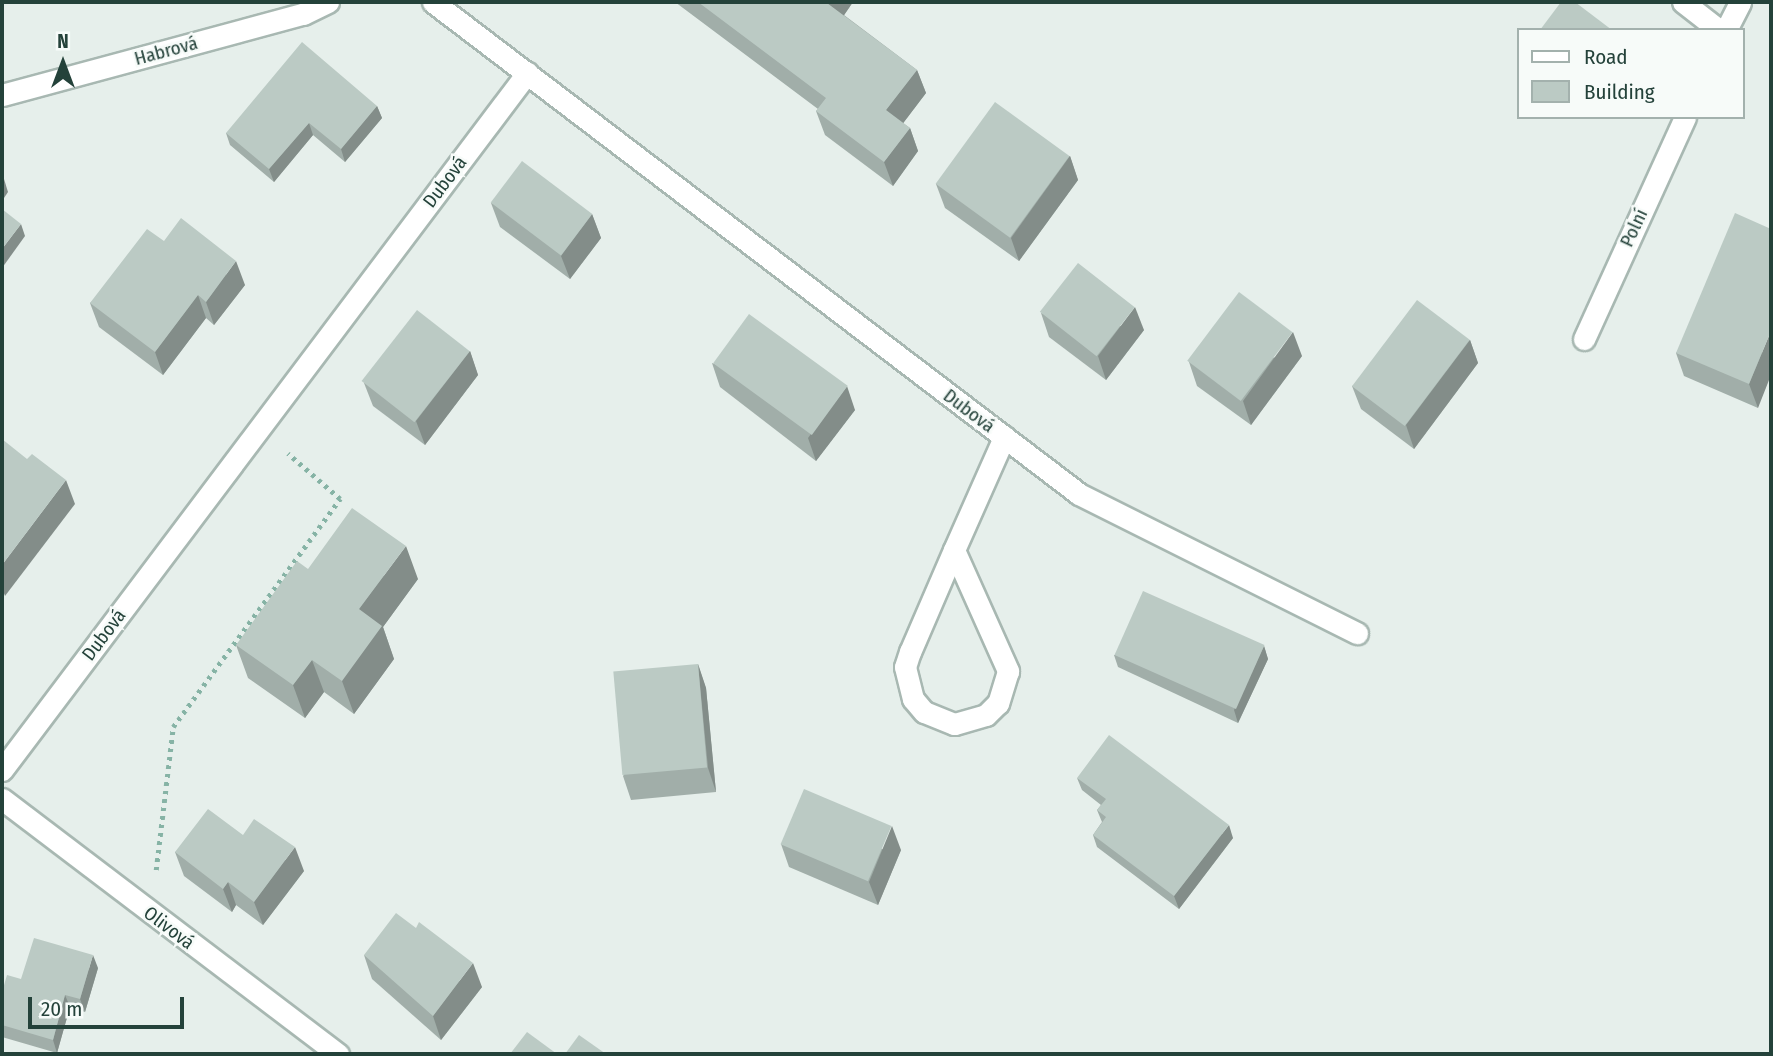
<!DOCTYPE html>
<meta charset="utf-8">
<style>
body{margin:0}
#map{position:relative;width:1773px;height:1056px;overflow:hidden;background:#e6efeb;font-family:"Fira Sans Condensed",sans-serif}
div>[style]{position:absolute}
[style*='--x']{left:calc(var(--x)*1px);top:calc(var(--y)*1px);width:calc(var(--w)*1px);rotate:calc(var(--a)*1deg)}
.path>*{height:4.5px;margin-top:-2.25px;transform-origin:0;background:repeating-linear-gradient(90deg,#86b3a5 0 3.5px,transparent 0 8.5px)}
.roads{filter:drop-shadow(2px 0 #a8b8b2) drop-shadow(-2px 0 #a8b8b2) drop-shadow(0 2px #a8b8b2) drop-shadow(0 -2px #a8b8b2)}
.minor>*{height:21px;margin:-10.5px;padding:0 10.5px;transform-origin:10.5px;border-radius:10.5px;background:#fff}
.wall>*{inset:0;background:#a1aea9}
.shaded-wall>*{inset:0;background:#838d89}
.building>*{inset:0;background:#bbcac4;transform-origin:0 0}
span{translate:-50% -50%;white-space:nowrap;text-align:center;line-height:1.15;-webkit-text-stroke:5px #f7fbf9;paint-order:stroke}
.street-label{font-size:19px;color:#24423a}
.frame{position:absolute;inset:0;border:4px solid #24423a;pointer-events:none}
.legend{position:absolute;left:1517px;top:28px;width:228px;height:91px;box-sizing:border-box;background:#f7fbf9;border:2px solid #a3b1ad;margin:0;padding:9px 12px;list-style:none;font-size:21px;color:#24423a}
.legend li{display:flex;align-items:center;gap:14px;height:35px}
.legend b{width:35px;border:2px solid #a3b1ad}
.north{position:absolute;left:28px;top:28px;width:70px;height:70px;-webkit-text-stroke:5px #f7fbf9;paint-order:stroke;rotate:0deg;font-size:19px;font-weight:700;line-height:28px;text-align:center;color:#24423a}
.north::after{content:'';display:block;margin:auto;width:24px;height:32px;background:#24423a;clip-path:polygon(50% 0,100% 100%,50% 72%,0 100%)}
.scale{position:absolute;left:28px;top:997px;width:156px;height:32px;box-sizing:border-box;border:4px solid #24423a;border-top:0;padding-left:9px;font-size:21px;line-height:24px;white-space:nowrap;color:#24423a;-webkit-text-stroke:5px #f7fbf9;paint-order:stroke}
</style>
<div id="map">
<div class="path">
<div style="--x:156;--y:870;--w:144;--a:-83.2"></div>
<div style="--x:173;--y:727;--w:283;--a:-53.8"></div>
<div style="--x:340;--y:499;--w:69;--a:-139.1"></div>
</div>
<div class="roads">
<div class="minor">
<div style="--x:433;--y:2;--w:812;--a:37.29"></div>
<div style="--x:1079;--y:494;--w:311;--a:26.6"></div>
<div style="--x:1683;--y:2;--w:46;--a:37.9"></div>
<div style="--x:1726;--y:30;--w:31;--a:-63"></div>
<div style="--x:2;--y:95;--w:312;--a:-15.1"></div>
<div style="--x:303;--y:14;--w:28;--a:-26"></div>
<div style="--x:1584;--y:339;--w:244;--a:-65.5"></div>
<div style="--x:954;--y:550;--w:133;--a:65.9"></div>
<div style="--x:1008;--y:671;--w:34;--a:107"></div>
<div style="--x:998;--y:703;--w:17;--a:135"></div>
<div style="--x:986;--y:715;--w:33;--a:164"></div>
<div style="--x:954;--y:724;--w:32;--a:-158"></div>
<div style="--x:924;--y:712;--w:17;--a:-130"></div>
<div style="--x:913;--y:699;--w:33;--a:-104"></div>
<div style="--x:905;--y:667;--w:16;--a:-72"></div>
<div style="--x:910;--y:652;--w:111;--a:-66.7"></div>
<div style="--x:954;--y:550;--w:124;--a:-66.1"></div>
<div style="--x:2;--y:770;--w:873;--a:-53.01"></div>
<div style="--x:2;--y:799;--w:422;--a:37.2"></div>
</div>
</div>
<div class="wall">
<div style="clip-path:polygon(675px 2px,853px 2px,844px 15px,917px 70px,926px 93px,903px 123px,910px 128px,918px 151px,893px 186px,825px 135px,816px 111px,818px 109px)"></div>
<div style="clip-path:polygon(377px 106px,382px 118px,345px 162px,313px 135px,274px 182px,230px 145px,226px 133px)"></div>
<div style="clip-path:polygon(1070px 156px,1078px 180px,1019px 261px,945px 208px,936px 184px)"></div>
<div style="clip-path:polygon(491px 203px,592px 214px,601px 238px,570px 279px,500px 227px)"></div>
<div style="clip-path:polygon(1771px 229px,1758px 408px,1684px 376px,1676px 353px)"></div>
<div style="clip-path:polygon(164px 241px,245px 285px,214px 325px,206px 318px,163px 375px,99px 327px,90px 303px)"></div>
<div style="clip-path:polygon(1041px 313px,1144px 330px,1106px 380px,1049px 337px)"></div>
<div style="clip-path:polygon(1470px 340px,1478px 363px,1414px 449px,1361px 409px,1352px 386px)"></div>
<div style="clip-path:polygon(470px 351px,478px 375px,425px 445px,373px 406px,364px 383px)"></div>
<div style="clip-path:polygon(1302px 356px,1251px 425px,1197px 386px,1189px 362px)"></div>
<div style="clip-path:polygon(712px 363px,855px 410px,816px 461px,720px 387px)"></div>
<div style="clip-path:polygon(308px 569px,418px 579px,383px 627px,394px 659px,354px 714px,324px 692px,305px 718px,248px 678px,236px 645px)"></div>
<div style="clip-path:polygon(1264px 646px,1268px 659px,1238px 723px,1118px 667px,1114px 655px)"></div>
<div style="clip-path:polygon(698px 664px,706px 688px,716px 792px,631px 800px,623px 776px)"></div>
<div style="clip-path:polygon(1077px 778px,1233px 838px,1179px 909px,1097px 847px,1093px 835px,1102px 822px,1097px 810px,1101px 805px,1082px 790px)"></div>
<div style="clip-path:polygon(243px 835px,304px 871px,263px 925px,236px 905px,232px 912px,184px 876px,175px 852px)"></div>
<div style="clip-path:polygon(781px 844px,901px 850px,878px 905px,789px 867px)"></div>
<div style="clip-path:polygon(364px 955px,482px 987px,441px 1040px,372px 979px)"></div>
<div style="clip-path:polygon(98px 968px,85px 1012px,70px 1007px,57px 1053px,2px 1037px,2px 992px,21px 979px)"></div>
</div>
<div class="shaded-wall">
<div style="clip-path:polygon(828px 2px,853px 2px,836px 27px,827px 3px)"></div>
<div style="clip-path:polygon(917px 70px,926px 93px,895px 134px,886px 110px)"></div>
<div style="clip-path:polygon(377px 106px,382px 118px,345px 162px,341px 149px)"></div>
<div style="clip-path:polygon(309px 123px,313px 135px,274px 182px,269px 169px)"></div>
<div style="clip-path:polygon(910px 128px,918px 151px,893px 186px,884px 162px)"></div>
<div style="clip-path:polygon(1070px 156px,1078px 180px,1019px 261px,1011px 238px)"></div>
<div style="clip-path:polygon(4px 179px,8px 192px,2px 201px,2px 182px)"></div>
<div style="clip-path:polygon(592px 214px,601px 238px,570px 279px,561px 256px)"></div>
<div style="clip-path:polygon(21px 224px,25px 236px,2px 268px,2px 249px)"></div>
<div style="clip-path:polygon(236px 261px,245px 285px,214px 325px,206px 302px)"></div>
<div style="clip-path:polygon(198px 295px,206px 318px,163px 375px,155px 352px)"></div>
<div style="clip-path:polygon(1135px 307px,1144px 330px,1106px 380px,1098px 356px)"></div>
<div style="clip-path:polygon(1771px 331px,1771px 375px,1758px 408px,1749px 384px)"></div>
<div style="clip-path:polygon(1293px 332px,1302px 356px,1251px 425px,1243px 401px)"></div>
<div style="clip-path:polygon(1470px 340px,1478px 363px,1414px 449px,1406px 425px)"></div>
<div style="clip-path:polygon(470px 351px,478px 375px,425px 445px,416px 421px)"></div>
<div style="clip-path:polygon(847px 386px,855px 410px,816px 461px,808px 438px)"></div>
<div style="clip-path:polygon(66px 480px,75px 504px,5px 596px,2px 588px,2px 565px)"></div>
<div style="clip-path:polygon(406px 546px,418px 579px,383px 627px,394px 659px,354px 714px,342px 681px,359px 609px)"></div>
<div style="clip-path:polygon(1264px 646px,1268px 659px,1238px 723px,1234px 710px)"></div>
<div style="clip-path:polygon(312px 660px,324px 692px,305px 718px,293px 685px)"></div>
<div style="clip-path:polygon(698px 664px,706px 688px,716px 792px,708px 768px)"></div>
<div style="clip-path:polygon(1229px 825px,1233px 838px,1179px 909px,1174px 896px)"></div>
<div style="clip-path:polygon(892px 826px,901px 850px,878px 905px,869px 882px)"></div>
<div style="clip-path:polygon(295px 847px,304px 871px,263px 925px,254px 902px)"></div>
<div style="clip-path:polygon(228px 882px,236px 905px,232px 912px,223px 889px)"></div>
<div style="clip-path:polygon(93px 955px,98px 968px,85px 1012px,80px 999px)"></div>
<div style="clip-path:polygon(473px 963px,482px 987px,441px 1040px,433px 1016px)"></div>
<div style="clip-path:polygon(65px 995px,70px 1007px,57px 1053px,53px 1040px)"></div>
</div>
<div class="building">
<div style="clip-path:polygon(698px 2px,828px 2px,827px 3px,917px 70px,886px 110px,910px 128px,884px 162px,816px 111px,826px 98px)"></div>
<div style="clip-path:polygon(1561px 2px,1575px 2px,1612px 30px,1540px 30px)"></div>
<div style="clip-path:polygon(302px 42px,377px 106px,341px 149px,309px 123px,269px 169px,226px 133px)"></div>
<div style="left:995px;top:102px;width:92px;height:101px;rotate:36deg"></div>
<div style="left:522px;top:161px;width:88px;height:52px;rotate:37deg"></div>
<div style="clip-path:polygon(2px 209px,21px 224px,2px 249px)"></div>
<div style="clip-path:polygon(1735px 213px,1771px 229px,1771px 331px,1749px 384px,1676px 353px)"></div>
<div style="clip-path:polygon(181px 218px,236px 261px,206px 302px,198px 295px,155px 352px,90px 303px,147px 229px,164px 241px)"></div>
<div style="left:1078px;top:263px;width:72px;height:62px;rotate:38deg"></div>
<div style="left:1239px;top:292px;width:67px;height:86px;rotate:37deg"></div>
<div style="left:1417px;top:300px;width:66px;height:108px;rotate:37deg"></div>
<div style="left:417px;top:310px;width:67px;height:90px;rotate:38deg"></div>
<div style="left:749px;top:314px;width:122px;height:61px;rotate:36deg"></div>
<div style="clip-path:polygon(2px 439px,27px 459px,32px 454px,66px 480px,2px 565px)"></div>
<div style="clip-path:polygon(352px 508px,406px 546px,359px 609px,382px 626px,342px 681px,312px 660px,293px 685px,236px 645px,297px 561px,308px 569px)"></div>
<div style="left:1143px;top:591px;width:133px;height:70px;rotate:24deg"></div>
<div style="left:698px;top:664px;width:104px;height:85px;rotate:85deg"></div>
<div style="clip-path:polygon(1109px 735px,1229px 825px,1174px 896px,1093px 835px,1106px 817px,1097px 810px,1106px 799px,1077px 778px)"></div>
<div style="left:804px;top:789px;width:95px;height:60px;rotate:23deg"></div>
<div style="clip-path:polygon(208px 809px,243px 835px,254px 819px,295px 847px,254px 902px,228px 882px,223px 889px,175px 852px)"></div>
<div style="clip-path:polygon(396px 913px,416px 928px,419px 922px,473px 963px,433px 1016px,364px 955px)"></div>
<div style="clip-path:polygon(34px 938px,93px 955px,80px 999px,65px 995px,53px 1040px,2px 1025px,2px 992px,7px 975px,21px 979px)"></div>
<div style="clip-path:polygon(527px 1032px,557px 1054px,510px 1054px)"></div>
<div style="clip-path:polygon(579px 1035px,606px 1054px,565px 1054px)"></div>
</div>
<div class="street-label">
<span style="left:166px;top:51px;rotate:-15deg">Habrová</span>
<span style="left:445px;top:182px;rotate:-53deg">Dubová</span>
<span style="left:1634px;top:228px;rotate:-65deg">Polní</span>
<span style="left:969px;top:411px;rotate:37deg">Dubová</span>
<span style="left:104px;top:635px;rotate:-53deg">Dubová</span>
<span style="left:169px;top:928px;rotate:37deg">Olivová</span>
</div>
<div class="frame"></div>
<ul class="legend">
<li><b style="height:9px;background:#fff"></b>Road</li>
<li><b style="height:19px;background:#bbcac4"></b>Building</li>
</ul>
<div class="north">N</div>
<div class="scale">20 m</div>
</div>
